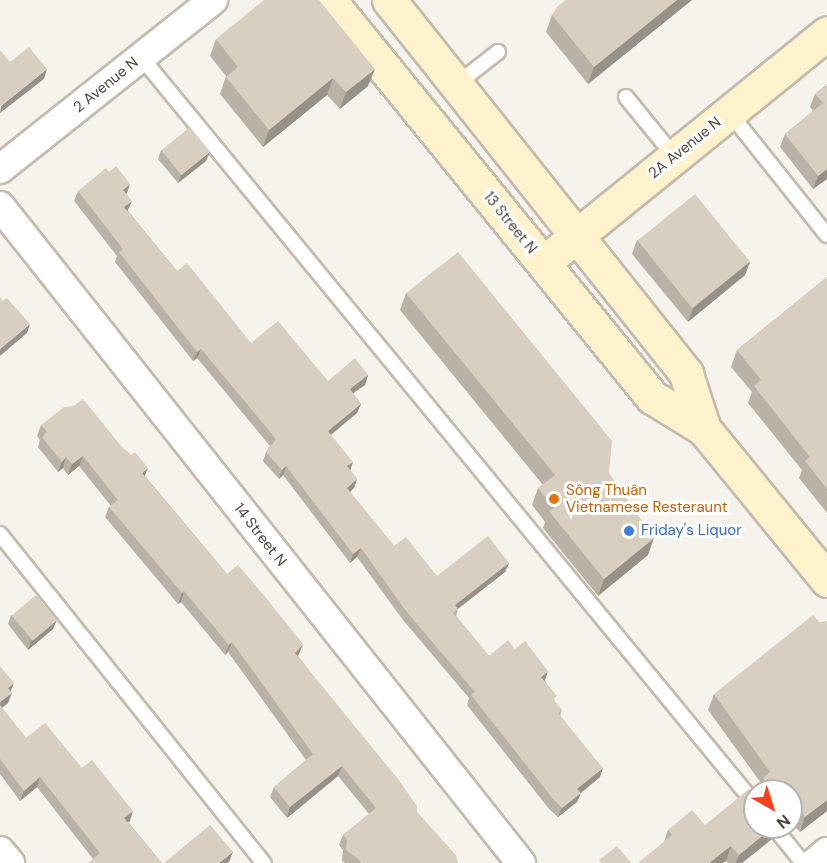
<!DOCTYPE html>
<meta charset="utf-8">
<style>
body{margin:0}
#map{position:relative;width:827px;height:863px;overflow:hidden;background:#f6f3ec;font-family:"DM Sans",sans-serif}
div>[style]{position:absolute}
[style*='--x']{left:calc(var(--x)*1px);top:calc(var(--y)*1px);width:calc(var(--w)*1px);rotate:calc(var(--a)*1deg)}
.roads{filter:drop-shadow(2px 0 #c2bbae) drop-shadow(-2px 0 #c2bbae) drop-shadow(0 2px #c2bbae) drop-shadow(0 -2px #c2bbae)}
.lane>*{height:14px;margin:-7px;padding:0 7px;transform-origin:7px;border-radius:7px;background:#fff}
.street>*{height:28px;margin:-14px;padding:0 14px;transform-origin:14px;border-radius:14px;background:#fff}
.secondary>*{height:33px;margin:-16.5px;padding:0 16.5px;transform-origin:16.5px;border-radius:16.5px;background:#fff3cd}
.wall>*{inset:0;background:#bab2a6}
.shaded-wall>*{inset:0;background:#979187}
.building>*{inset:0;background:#d8cfc1;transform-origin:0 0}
.dots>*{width:16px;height:16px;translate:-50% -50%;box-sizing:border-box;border:3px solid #fff;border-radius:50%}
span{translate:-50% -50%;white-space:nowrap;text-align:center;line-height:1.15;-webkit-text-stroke:6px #fff;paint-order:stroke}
.street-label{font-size:15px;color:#4b4439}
.food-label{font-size:15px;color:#c56008}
.left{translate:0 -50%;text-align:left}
.shop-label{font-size:15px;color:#366cbe}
.north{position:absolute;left:743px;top:779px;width:60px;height:60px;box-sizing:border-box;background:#fff;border:2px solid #b7b4b0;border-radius:50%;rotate:141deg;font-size:16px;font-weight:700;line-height:24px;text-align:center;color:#4b4439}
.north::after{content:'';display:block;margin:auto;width:21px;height:27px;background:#fc3f1d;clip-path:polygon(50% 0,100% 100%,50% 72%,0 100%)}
</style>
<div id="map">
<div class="roads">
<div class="lane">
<div style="--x:141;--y:57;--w:967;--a:50.58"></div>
<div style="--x:457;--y:84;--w:52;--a:-38"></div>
<div style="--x:626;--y:97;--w:76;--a:50.9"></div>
<div style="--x:729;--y:112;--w:157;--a:51.5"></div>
<div style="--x:0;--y:534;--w:422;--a:51.3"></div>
<div style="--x:774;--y:827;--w:46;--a:51.1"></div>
</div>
<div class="street">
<div style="--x:0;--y:169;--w:272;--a:-38.4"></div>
<div style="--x:0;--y:206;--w:839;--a:51.59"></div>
<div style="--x:0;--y:851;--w:16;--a:50"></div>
<div style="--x:814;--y:863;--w:17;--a:-40"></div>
</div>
<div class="secondary">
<div style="--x:329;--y:0;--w:512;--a:50.87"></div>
<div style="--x:652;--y:397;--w:61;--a:31.6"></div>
<div style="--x:704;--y:429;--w:195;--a:50.8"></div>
<div style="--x:389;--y:0;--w:478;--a:51.5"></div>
<div style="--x:686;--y:374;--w:58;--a:71.9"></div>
<div style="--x:558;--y:251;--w:346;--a:-39"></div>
</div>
</div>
<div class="wall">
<div style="clip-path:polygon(566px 0,692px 0,588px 84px,546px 32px,552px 15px)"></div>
<div style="clip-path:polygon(216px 39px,368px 86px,340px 109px,327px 95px,263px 147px,220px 94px,226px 76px,210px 56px)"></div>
<div style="clip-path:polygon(827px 84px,827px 179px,813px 189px,780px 147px,785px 134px,813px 111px,810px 107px,815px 94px)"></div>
<div style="clip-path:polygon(161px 150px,206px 161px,178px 183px,158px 159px)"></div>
<div style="clip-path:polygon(109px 172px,127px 193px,126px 194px,128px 210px,128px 211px,177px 271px,251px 343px,328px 381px,368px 375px,365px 385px,353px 393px,361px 404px,357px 413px,331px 435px,350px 470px,357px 479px,354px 488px,350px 492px,394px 546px,437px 576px,509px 563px,505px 572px,458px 609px,456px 616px,489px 656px,515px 649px,545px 680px,555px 702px,562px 710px,560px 715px,600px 777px,581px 793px,577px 802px,558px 817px,549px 809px,467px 705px,469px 698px,403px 620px,357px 557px,350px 563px,283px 475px,279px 479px,263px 461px,266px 452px,270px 446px,197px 358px,193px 361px,115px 262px,117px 256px,74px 201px,78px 191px)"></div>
<div style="clip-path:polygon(637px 240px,750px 262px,745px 275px,688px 322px,632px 254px)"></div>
<div style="clip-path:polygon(827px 277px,827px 513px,799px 478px,802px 470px,748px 403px,752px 392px,731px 367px,737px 350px)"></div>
<div style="clip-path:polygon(406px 293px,609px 473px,648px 555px,598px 596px,543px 528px,545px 522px,532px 505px,538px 488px,543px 485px,400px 310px)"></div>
<div style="clip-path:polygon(41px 425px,145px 476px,227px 574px,299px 654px,298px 656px,417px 812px,458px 863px,345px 863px,342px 861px,343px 850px,339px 845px,343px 835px,369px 814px,338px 776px,287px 818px,270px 797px,274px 787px,306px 760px,228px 652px,225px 655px,181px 602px,178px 604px,105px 517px,109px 507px,111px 506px,79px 466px,68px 475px,63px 468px,58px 472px,38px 447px,40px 440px,37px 436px)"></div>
<div style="clip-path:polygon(11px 615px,53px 629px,28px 650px,8px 624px)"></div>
<div style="clip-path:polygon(0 666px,11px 691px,8px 703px,2px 708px,26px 738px,82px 768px,130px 821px,128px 822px,162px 863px,93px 859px,37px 787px,20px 801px,0 774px)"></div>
<div style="clip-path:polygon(714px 694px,827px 811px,800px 832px,792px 823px,791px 824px,791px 791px,758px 791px,761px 783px,708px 710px)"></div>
<div style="clip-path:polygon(705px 825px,755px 827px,776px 827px,772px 839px,742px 863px,728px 863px,726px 861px,664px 842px,668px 830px)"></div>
</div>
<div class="shaded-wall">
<div style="clip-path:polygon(677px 0,692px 0,588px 84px,594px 67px)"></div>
<div style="clip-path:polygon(47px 69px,44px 79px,0 113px,1px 106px)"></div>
<div style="clip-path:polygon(375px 69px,368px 86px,340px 109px,346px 92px)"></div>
<div style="clip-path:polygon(333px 78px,327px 95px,263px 147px,269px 130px)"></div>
<div style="clip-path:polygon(210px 152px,206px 161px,178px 183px,181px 174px)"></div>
<div style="clip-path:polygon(827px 169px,827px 179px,813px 189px,818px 176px)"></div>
<div style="clip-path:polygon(130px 184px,127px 193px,120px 199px,123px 190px)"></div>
<div style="clip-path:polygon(132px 201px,128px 210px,121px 216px,124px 207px)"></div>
<div style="clip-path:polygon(750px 262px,745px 275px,688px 322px,693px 308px)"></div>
<div style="clip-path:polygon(30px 324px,27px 333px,0 356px,0 349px)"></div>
<div style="clip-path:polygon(201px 349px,197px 358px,193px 361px,197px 352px)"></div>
<div style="clip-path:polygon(368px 375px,365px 385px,346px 398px,350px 389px)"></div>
<div style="clip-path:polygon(361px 404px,357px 413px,324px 440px,328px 431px)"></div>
<div style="clip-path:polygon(83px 456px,79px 466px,68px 475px,72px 464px)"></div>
<div style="clip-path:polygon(66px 457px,63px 468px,58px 472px,62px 462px)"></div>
<div style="clip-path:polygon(353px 462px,350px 471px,347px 466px)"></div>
<div style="clip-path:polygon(286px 466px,283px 475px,279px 479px,282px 470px)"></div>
<div style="clip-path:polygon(148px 468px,144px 478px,142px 473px)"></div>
<div style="clip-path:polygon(357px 479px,354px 488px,344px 497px,347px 488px)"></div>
<div style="clip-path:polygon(654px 538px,648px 555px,598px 596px,604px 579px)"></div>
<div style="clip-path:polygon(361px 548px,357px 557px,350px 563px,353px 554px)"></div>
<div style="clip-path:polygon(509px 563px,505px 572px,451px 614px,455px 605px)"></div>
<div style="clip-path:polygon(184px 591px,181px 602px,178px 604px,182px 593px)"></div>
<div style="clip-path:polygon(57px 620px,53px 629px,28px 650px,31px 641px)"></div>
<div style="clip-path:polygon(232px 642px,228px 652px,225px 655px,229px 645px)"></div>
<div style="clip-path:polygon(303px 644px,299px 654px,292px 663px,295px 653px)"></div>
<div style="clip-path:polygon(548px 671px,545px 680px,538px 686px,541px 677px)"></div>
<div style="clip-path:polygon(14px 683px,10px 693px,8px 688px)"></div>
<div style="clip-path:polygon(12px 693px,8px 703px,0 709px,0 702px)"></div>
<div style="clip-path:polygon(342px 766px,338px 776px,287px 818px,290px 807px)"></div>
<div style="clip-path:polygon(603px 768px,600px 777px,574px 798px,577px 789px)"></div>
<div style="clip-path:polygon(40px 777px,37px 787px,20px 801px,24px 791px)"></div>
<div style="clip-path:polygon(581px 793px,577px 802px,558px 817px,562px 808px)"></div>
<div style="clip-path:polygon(827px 800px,827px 811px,800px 832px,805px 817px)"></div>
<div style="clip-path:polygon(798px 807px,792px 823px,791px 824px,792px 812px)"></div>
<div style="clip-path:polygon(133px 811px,130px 821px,121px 828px,124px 818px)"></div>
<div style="clip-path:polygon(773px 827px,776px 827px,772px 839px,742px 863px,736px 863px,739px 855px)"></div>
<div style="clip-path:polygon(731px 846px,726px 861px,723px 863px,709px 863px)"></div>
<div style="clip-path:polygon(233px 852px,229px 862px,227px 863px,219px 863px)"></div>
</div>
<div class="building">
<div style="clip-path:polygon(264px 0,319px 0,375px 69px,346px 92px,333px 78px,269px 130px,226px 77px,238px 67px,216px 39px)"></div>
<div style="clip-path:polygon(566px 0,677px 0,594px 67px,552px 15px,557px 7px)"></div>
<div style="clip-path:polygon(29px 47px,47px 69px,1px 106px,0 105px,0 50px,10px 62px)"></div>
<div style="clip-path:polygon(827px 84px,827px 169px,818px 176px,785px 134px,823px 103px,815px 94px)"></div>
<div style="left:190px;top:127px;width:32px;height:37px;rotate:51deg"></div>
<div style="clip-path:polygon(116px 166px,130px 184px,123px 190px,132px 201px,124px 207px,177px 271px,187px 263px,251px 343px,278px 321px,328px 381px,355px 358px,368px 375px,350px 389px,361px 404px,328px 431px,353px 462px,347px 466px,357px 479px,347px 488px,394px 546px,406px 537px,437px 576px,488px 536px,509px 563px,455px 605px,458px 609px,453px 613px,489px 656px,508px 640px,515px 649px,525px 641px,548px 671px,541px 677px,557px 696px,553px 699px,562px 710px,558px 713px,603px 768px,577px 789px,581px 793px,562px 808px,553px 799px,471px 695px,475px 692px,406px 611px,361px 548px,353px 554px,286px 466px,282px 470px,266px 452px,276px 439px,201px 349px,197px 352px,119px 252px,123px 249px,78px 191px,106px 168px,109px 172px)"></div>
<div style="left:695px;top:194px;width:87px;height:74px;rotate:51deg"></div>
<div style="clip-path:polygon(458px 252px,612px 441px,609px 473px,654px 538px,604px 579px,549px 511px,554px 508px,538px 488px,555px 475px,406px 293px)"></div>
<div style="clip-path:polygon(827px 277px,827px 489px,805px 461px,810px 457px,754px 386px,761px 380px,737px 350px)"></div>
<div style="clip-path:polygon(0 297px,3px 301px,7px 298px,30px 324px,0 349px)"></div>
<div style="clip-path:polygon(83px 399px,122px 447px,131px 455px,135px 452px,148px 468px,142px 473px,227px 574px,238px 565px,266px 598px,303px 644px,295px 653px,398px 779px,417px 806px,417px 812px,456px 855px,458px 863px,361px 863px,358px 859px,346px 850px,347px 840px,343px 835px,376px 808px,342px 766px,290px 807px,274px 787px,313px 754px,232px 642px,229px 645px,184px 591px,182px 593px,109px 507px,118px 500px,83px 456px,72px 464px,66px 457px,62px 462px,42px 437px,47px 432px,41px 425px,64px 407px,74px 406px)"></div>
<div style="left:36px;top:595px;width:33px;height:32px;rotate:50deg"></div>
<div style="clip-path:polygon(813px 615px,819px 622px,827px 621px,827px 800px,805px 817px,798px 807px,792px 812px,791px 812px,791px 791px,768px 791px,769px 787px,763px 778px,770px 772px,714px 694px)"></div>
<div style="clip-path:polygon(0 666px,14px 683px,8px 688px,12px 693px,0 702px)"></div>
<div style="clip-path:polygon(0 705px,26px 738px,45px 723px,82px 768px,92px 760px,133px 811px,124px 818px,162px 863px,88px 863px,100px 853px,40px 777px,24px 791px,0 759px)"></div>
<div style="clip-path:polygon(749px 789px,755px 795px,755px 827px,773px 827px,739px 855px,731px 846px,709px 863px,638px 863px,672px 835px,668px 830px,692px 810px,705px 825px)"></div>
<div style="clip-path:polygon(210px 825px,233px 852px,219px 863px,164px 863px)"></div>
<div style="clip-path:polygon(617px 846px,631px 863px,601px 863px,599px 860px)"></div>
</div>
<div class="dots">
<div style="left:554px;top:499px;background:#e8710a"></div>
<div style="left:629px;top:531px;background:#3f7fe0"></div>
</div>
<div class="street-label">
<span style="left:106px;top:85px;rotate:-39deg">2 Avenue N</span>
<span style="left:685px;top:148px;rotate:-39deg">2A Avenue N</span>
<span style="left:510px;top:223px;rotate:51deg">13 Street N</span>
<span style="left:260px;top:535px;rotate:52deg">14 Street N</span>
</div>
<div class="food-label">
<span class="left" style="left:566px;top:499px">Sông Thuân<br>Vietnamese Resteraunt</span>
</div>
<div class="shop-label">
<span class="left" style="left:641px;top:531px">Friday's Liquor</span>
</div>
<div class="north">N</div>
</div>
